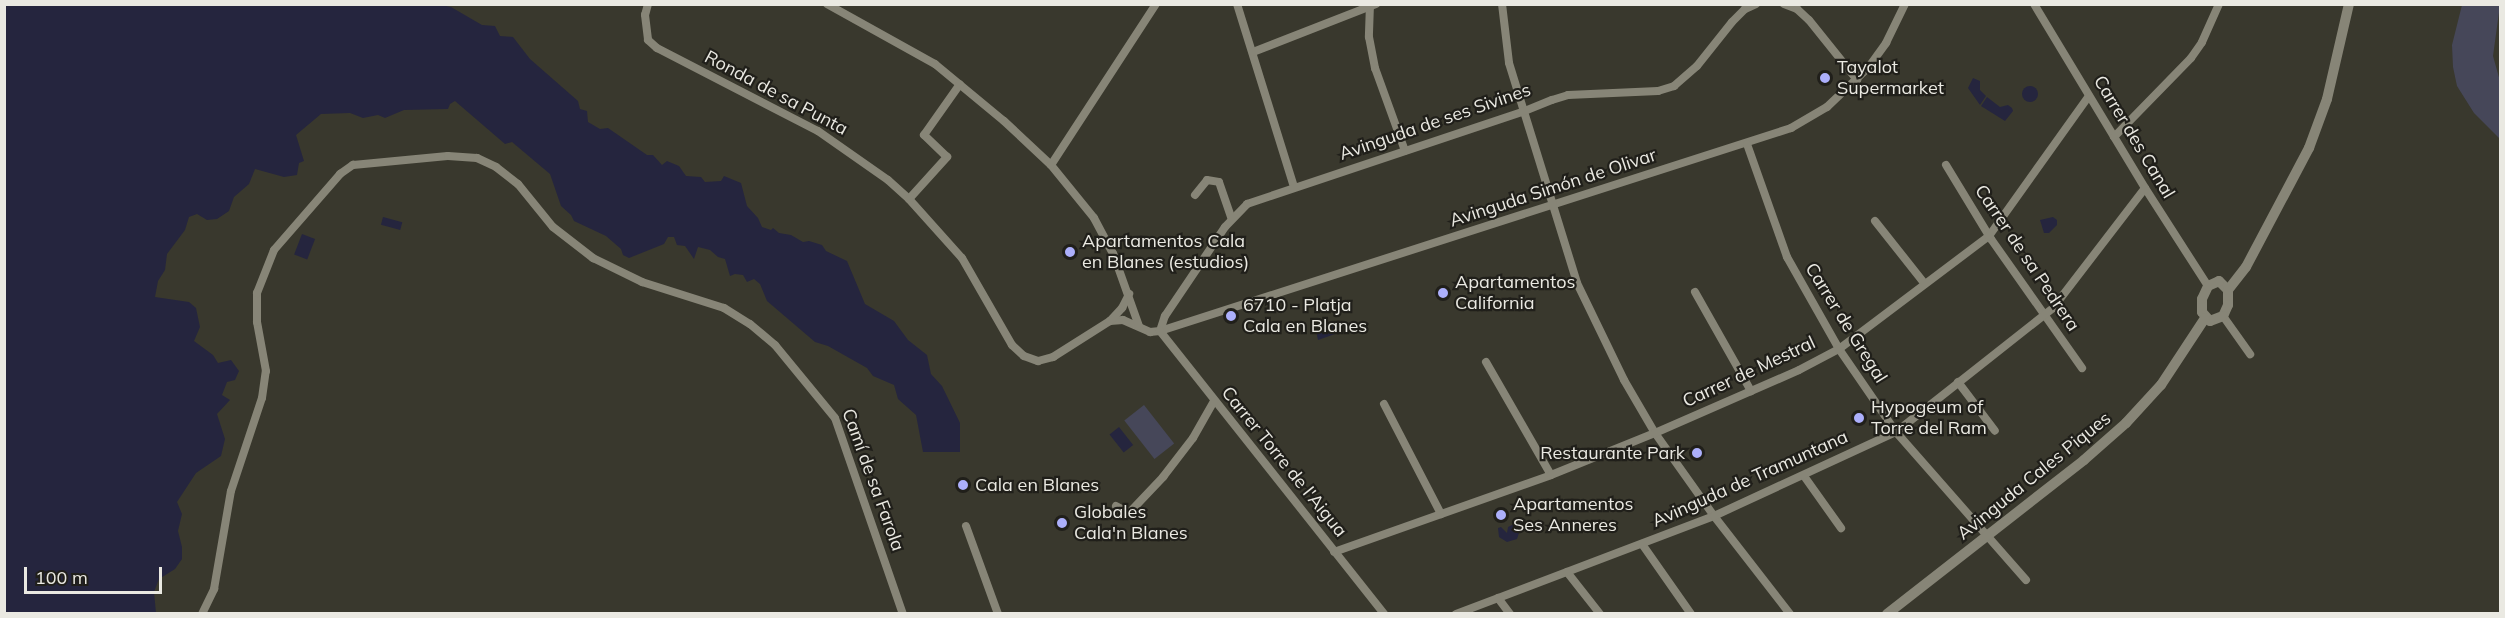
<!DOCTYPE html>
<meta charset="utf-8">
<style>
body{margin:0}
#map{position:relative;width:2505px;height:618px;overflow:hidden;background:#39382d;font-family:Mulish,sans-serif}
div>[style]{position:absolute}
[style*='--x']{left:calc(var(--x)*1px);top:calc(var(--y)*1px);width:calc(var(--w)*1px);rotate:calc(var(--a)*1deg)}
.green>*{inset:0;background:#464759;transform-origin:0 0}
.water>*{inset:0;background:#25253e;transform-origin:0 0}
.round{border-radius:50%}
.minor>*{height:8px;margin:-4px;padding:0 4px;transform-origin:4px;border-radius:4px;background:#878577}
.tertiary>*{height:10px;margin:-5px;padding:0 5px;transform-origin:5px;border-radius:5px;background:#878577}
.dots>*{width:16px;height:16px;translate:-50% -50%;box-sizing:border-box;border:3px solid #201f1a;border-radius:50%}
span{translate:-50% -50%;white-space:nowrap;text-align:center;line-height:1.15;-webkit-text-stroke:4.5px #201f1a;paint-order:stroke}
.poi-label{font-size:18px;color:#eae9e2}
.left{translate:0 -50%;text-align:left}
.right{translate:-100% -50%;text-align:right}
.street-label{font-size:18px;color:#eae9e2}
.frame{position:absolute;inset:0;border:6px solid #eae9e2;pointer-events:none}
.scale{position:absolute;left:24px;top:567px;width:138px;height:27px;box-sizing:border-box;border:3px solid #eae9e2;border-top:0;padding-left:8px;font-size:18px;line-height:21px;white-space:nowrap;color:#eae9e2;-webkit-text-stroke:4px #201f1a;paint-order:stroke}
</style>
<div id="map">
<div class="green">
<div style="clip-path:polygon(2462px 5px,2500px 5px,2493px 56px,2500px 81px,2500px 139px,2474px 113px,2457px 86px,2453px 67px,2452px 45px)"></div>
<div style="left:1144px;top:405px;width:49px;height:25px;rotate:52deg"></div>
</div>
<div class="water">
<div style="clip-path:polygon(436px 4px,451px 7px,482px 25px,495px 26px,500px 36px,513px 37px,530px 59px,578px 101px,580px 109px,587px 111px,588px 122px,600px 129px,608px 128px,647px 155px,653px 155px,662px 165px,667px 161px,679px 166px,686px 176px,701px 177px,705px 182px,721px 181px,724px 176px,741px 183px,747px 206px,758px 218px,762px 227px,771px 230px,773px 228px,779px 233px,791px 235px,803px 242px,809px 241px,822px 245px,826px 251px,847px 261px,865px 304px,894px 321px,908px 340px,927px 355px,931px 374px,942px 386px,960px 423px,960px 452px,923px 452px,916px 415px,898px 399px,894px 385px,873px 376px,867px 368px,828px 346px,815px 342px,767px 301px,760px 284px,754px 279px,747px 282px,743px 275px,735px 274px,730px 276px,725px 259px,718px 257px,710px 250px,698px 247px,694px 259px,685px 246px,677px 245px,674px 237px,668px 237px,664px 244px,629px 258px,623px 255px,621px 249px,606px 236px,574px 221px,571px 215px,561px 206px,550px 174px,512px 142px,505px 144px,455px 101px,450px 104px,448px 109px,404px 110px,385px 118px,378px 115px,363px 118px,350px 113px,321px 114px,296px 135px,304px 161px,299px 163px,297px 175px,284px 177px,255px 169px,249px 184px,234px 197px,229px 211px,217px 219px,207px 220px,197px 214px,189px 217px,185px 230px,167px 254px,165px 270px,158px 281px,155px 297px,189px 302px,196px 308px,200px 327px,194px 341px,213px 355px,218px 363px,231px 360px,239px 371px,235px 380px,227px 382px,222px 395px,230px 400px,217px 414px,225px 439px,221px 456px,196px 473px,177px 502px,182px 514px,178px 531px,182px 547px,182px 559px,175px 569px,159px 579px,154px 592px,156px 613px,5px 613px,5px 5px)"></div>
<div style="clip-path:polygon(1973px 78px,1980px 81px,1980px 90px,1986px 96px,1980px 105px,1968px 88px)"></div>
<div class="round" style="left:2022px;top:86px;width:16px;height:16px"></div>
<div style="clip-path:polygon(1987px 97px,2000px 107px,2008px 105px,2012px 108px,2013px 111px,2005px 121px,1981px 106px)"></div>
<div style="left:383px;top:217px;width:20px;height:8px;rotate:15deg"></div>
<div style="clip-path:polygon(2053px 217px,2057px 220px,2057px 225px,2049px 233px,2044px 233px,2040px 220px)"></div>
<div style="left:302px;top:234px;width:14px;height:22px;rotate:21deg"></div>
<div style="clip-path:polygon(1332px 322px,1335px 334px,1318px 340px,1316px 331px,1327px 327px,1326px 324px)"></div>
<div style="left:1119px;top:427px;width:23px;height:12px;rotate:52deg"></div>
<div style="clip-path:polygon(1514px 524px,1520px 530px,1517px 539px,1507px 542px,1499px 537px,1498px 528px,1501px 527px,1507px 533px,1508px 527px)"></div>
</div>
<div class="minor">
<div style="--x:648;--y:4;--w:11;--a:105"></div>
<div style="--x:645;--y:15;--w:25;--a:83"></div>
<div style="--x:648;--y:40;--w:12;--a:42"></div>
<div style="--x:657;--y:48;--w:181;--a:27.3"></div>
<div style="--x:818;--y:131;--w:85;--a:35"></div>
<div style="--x:888;--y:180;--w:28;--a:42"></div>
<div style="--x:909;--y:199;--w:79;--a:48.1"></div>
<div style="--x:962;--y:258;--w:100;--a:60.1"></div>
<div style="--x:1012;--y:345;--w:16;--a:43"></div>
<div style="--x:1024;--y:356;--w:15;--a:20"></div>
<div style="--x:1038;--y:361;--w:16;--a:-15"></div>
<div style="--x:1053;--y:357;--w:67;--a:-32.3"></div>
<div style="--x:1110;--y:321;--w:13;--a:-4"></div>
<div style="--x:1123;--y:320;--w:30;--a:24"></div>
<div style="--x:1150;--y:332;--w:10;--a:-6"></div>
<div style="--x:1160;--y:331;--w:663;--a:-17.83"></div>
<div style="--x:1791;--y:128;--w:42;--a:-30.3"></div>
<div style="--x:1827;--y:107;--w:57;--a:-43.6"></div>
<div style="--x:1868;--y:68;--w:31;--a:-54"></div>
<div style="--x:1886;--y:43;--w:43;--a:-64"></div>
<div style="--x:827;--y:4;--w:124;--a:29.1"></div>
<div style="--x:935;--y:64;--w:89;--a:39.6"></div>
<div style="--x:1004;--y:121;--w:64;--a:43.1"></div>
<div style="--x:1051;--y:165;--w:68;--a:50.9"></div>
<div style="--x:1094;--y:218;--w:40;--a:62"></div>
<div style="--x:1113;--y:253;--w:77;--a:70.4"></div>
<div style="--x:1237;--y:4;--w:192;--a:72.7"></div>
<div style="--x:1370;--y:4;--w:33;--a:92"></div>
<div style="--x:1369;--y:37;--w:32;--a:79"></div>
<div style="--x:1375;--y:68;--w:88;--a:70.1"></div>
<div style="--x:1502;--y:4;--w:59;--a:83.2"></div>
<div style="--x:1509;--y:63;--w:230;--a:72.8"></div>
<div style="--x:1577;--y:283;--w:108;--a:64.1"></div>
<div style="--x:1624;--y:380;--w:61;--a:59.7"></div>
<div style="--x:1655;--y:433;--w:102;--a:54.6"></div>
<div style="--x:1714;--y:516;--w:124;--a:52.2"></div>
<div style="--x:1784;--y:4;--w:14;--a:21"></div>
<div style="--x:1797;--y:9;--w:16;--a:43"></div>
<div style="--x:1809;--y:20;--w:77;--a:51.3"></div>
<div style="--x:2034;--y:4;--w:215;--a:58.9"></div>
<div style="--x:2145;--y:188;--w:117;--a:57.3"></div>
<div style="--x:1253;--y:52;--w:132;--a:-21.3"></div>
<div style="--x:2114;--y:137;--w:110;--a:-45.7"></div>
<div style="--x:2191;--y:58;--w:19;--a:-55"></div>
<div style="--x:2202;--y:42;--w:42;--a:-65.9"></div>
<div style="--x:1747;--y:144;--w:120;--a:70.5"></div>
<div style="--x:1787;--y:257;--w:106;--a:60.5"></div>
<div style="--x:1839;--y:349;--w:101;--a:55.5"></div>
<div style="--x:1896;--y:432;--w:197;--a:48.7"></div>
<div style="--x:1051;--y:165;--w:192;--a:-56.9"></div>
<div style="--x:1946;--y:165;--w:87;--a:58.7"></div>
<div style="--x:1991;--y:239;--w:158;--a:54.8"></div>
<div style="--x:1195;--y:195;--w:19;--a:-51"></div>
<div style="--x:1207;--y:180;--w:12;--a:9"></div>
<div style="--x:1219;--y:182;--w:39;--a:71"></div>
<div style="--x:909;--y:199;--w:57;--a:-47.9"></div>
<div style="--x:947;--y:157;--w:32;--a:-136"></div>
<div style="--x:924;--y:135;--w:62;--a:-54.8"></div>
<div style="--x:1875;--y:221;--w:80;--a:51.6"></div>
<div style="--x:1695;--y:292;--w:114;--a:60.5"></div>
<div style="--x:2223;--y:316;--w:47;--a:54.6"></div>
<div style="--x:1110;--y:321;--w:18;--a:-47"></div>
<div style="--x:1122;--y:308;--w:16;--a:-63"></div>
<div style="--x:1160;--y:331;--w:16;--a:-72"></div>
<div style="--x:1165;--y:316;--w:107;--a:-56"></div>
<div style="--x:1225;--y:227;--w:32;--a:-46"></div>
<div style="--x:1247;--y:204;--w:290;--a:-18.5"></div>
<div style="--x:1522;--y:112;--w:32;--a:-22"></div>
<div style="--x:1552;--y:100;--w:17;--a:-17"></div>
<div style="--x:1568;--y:95;--w:90;--a:-2.5"></div>
<div style="--x:1658;--y:91;--w:17;--a:-17"></div>
<div style="--x:1674;--y:86;--w:30;--a:-41"></div>
<div style="--x:1697;--y:66;--w:56;--a:-51.5"></div>
<div style="--x:1732;--y:22;--w:18;--a:-45"></div>
<div style="--x:1745;--y:9;--w:12;--a:-24"></div>
<div style="--x:1160;--y:331;--w:361;--a:51.6"></div>
<div style="--x:1486;--y:362;--w:130;--a:60.1"></div>
<div style="--x:1958;--y:382;--w:61;--a:52.9"></div>
<div style="--x:1384;--y:404;--w:124;--a:62.6"></div>
<div style="--x:1804;--y:476;--w:64;--a:54.6"></div>
<div style="--x:1116;--y:506;--w:15;--a:28"></div>
<div style="--x:1129;--y:513;--w:50;--a:-46.6"></div>
<div style="--x:1163;--y:477;--w:49;--a:-52.4"></div>
<div style="--x:1193;--y:438;--w:43;--a:-60.4"></div>
<div style="--x:966;--y:526;--w:94;--a:70"></div>
<div style="--x:1642;--y:544;--w:85;--a:55"></div>
<div style="--x:1334;--y:552;--w:230;--a:-19.5"></div>
<div style="--x:1551;--y:475;--w:112;--a:-22"></div>
<div style="--x:1655;--y:433;--w:157;--a:-23.6"></div>
<div style="--x:1799;--y:370;--w:45;--a:-27.7"></div>
<div style="--x:1839;--y:349;--w:188;--a:-37"></div>
<div style="--x:1989;--y:236;--w:172;--a:-54.5"></div>
<div style="--x:1567;--y:572;--w:53;--a:51.8"></div>
<div style="--x:1498;--y:598;--w:20;--a:53"></div>
<div style="--x:202;--y:614;--w:28;--a:-64"></div>
<div style="--x:214;--y:589;--w:99;--a:-80.2"></div>
<div style="--x:231;--y:491;--w:98;--a:-71.6"></div>
<div style="--x:262;--y:398;--w:27;--a:-82"></div>
<div style="--x:266;--y:371;--w:50;--a:-100.4"></div>
<div style="--x:257;--y:322;--w:29;--a:-90"></div>
<div style="--x:257;--y:293;--w:46;--a:-68.4"></div>
<div style="--x:274;--y:250;--w:101;--a:-49"></div>
<div style="--x:340;--y:174;--w:16;--a:-35"></div>
<div style="--x:353;--y:165;--w:95;--a:-5.4"></div>
<div style="--x:448;--y:156;--w:29;--a:4"></div>
<div style="--x:477;--y:158;--w:21;--a:25"></div>
<div style="--x:496;--y:167;--w:28;--a:38"></div>
<div style="--x:518;--y:184;--w:55;--a:50.9"></div>
<div style="--x:553;--y:227;--w:51;--a:37.8"></div>
<div style="--x:593;--y:258;--w:55;--a:26.1"></div>
<div style="--x:642;--y:282;--w:86;--a:17.6"></div>
<div style="--x:724;--y:308;--w:31;--a:32"></div>
<div style="--x:750;--y:324;--w:33;--a:40"></div>
<div style="--x:775;--y:345;--w:94;--a:50.6"></div>
<div style="--x:835;--y:418;--w:207;--a:70.9"></div>
<div style="--x:1456;--y:614;--w:276;--a:-20.8"></div>
<div style="--x:1714;--y:516;--w:200;--a:-24.8"></div>
<div style="--x:1896;--y:432;--w:200;--a:-38.3"></div>
<div style="--x:2053;--y:308;--w:151;--a:-52.5"></div>
</div>
<div class="tertiary">
<div style="--x:2219;--y:281;--w:13;--a:45"></div>
<div style="--x:2228;--y:290;--w:15;--a:90"></div>
<div style="--x:2228;--y:305;--w:12;--a:114"></div>
<div style="--x:2223;--y:316;--w:14;--a:159"></div>
<div style="--x:2210;--y:321;--w:12;--a:-132"></div>
<div style="--x:2202;--y:312;--w:13;--a:-90"></div>
<div style="--x:2202;--y:299;--w:14;--a:-65"></div>
<div style="--x:2208;--y:286;--w:12;--a:-24"></div>
<div style="--x:2228;--y:290;--w:29;--a:-52"></div>
<div style="--x:2246;--y:267;--w:135;--a:-62.1"></div>
<div style="--x:2309;--y:148;--w:52;--a:-69.8"></div>
<div style="--x:2327;--y:99;--w:98;--a:-77"></div>
<div style="--x:1887;--y:614;--w:250;--a:-38"></div>
<div style="--x:2084;--y:460;--w:56;--a:-41.4"></div>
<div style="--x:2126;--y:423;--w:52;--a:-47.4"></div>
<div style="--x:2161;--y:385;--w:80;--a:-56.7"></div>
</div>
<div class="dots">
<div style="left:1825px;top:78px;background:#acaffb"></div>
<div style="left:1070px;top:252px;background:#acaffb"></div>
<div style="left:1443px;top:293px;background:#acaffb"></div>
<div style="left:1231px;top:316px;background:#acaffb"></div>
<div style="left:1859px;top:418px;background:#acaffb"></div>
<div style="left:1697px;top:453px;background:#acaffb"></div>
<div style="left:963px;top:485px;background:#acaffb"></div>
<div style="left:1501px;top:515px;background:#acaffb"></div>
<div style="left:1062px;top:523px;background:#acaffb"></div>
</div>
<div class="poi-label">
<span class="left" style="left:1837px;top:78px">Tayalot<br>Supermarket</span>
<span class="left" style="left:1082px;top:252px">Apartamentos Cala<br>en Blanes (estudios)</span>
<span class="left" style="left:1455px;top:293px">Apartamentos<br>California</span>
<span class="left" style="left:1243px;top:316px">6710 - Platja<br>Cala en Blanes</span>
<span class="left" style="left:1871px;top:418px">Hypogeum of<br>Torre del Ram</span>
<span class="right" style="left:1685px;top:453px">Restaurante Park</span>
<span class="left" style="left:975px;top:485px">Cala en Blanes</span>
<span class="left" style="left:1513px;top:515px">Apartamentos<br>Ses Anneres</span>
<span class="left" style="left:1074px;top:523px">Globales<br>Cala'n Blanes</span>
</div>
<div class="street-label">
<span style="left:776px;top:93px;rotate:28deg">Ronda de sa Punta</span>
<span style="left:1435px;top:122px;rotate:-19deg">Avinguda de ses Sivines</span>
<span style="left:2134px;top:137px;rotate:59deg">Carrer des Canal</span>
<span style="left:1553px;top:188px;rotate:-18deg">Avinguda Simón de Olivar</span>
<span style="left:2027px;top:258px;rotate:56deg">Carrer de sa Pedrera</span>
<span style="left:1846px;top:323px;rotate:58deg">Carrer de Gregal</span>
<span style="left:1749px;top:372px;rotate:-25deg">Carrer de Mestral</span>
<span style="left:1284px;top:462px;rotate:51deg">Carrer Torre de l'Aigua</span>
<span style="left:2034px;top:476px;rotate:-39deg">Avinguda Cales Piques</span>
<span style="left:1750px;top:479px;rotate:-24deg">Avinguda de Tramuntana</span>
<span style="left:873px;top:480px;rotate:70deg">Camí de sa Farola</span>
</div>
<div class="frame"></div>
<div class="scale">100 m</div>
</div>
